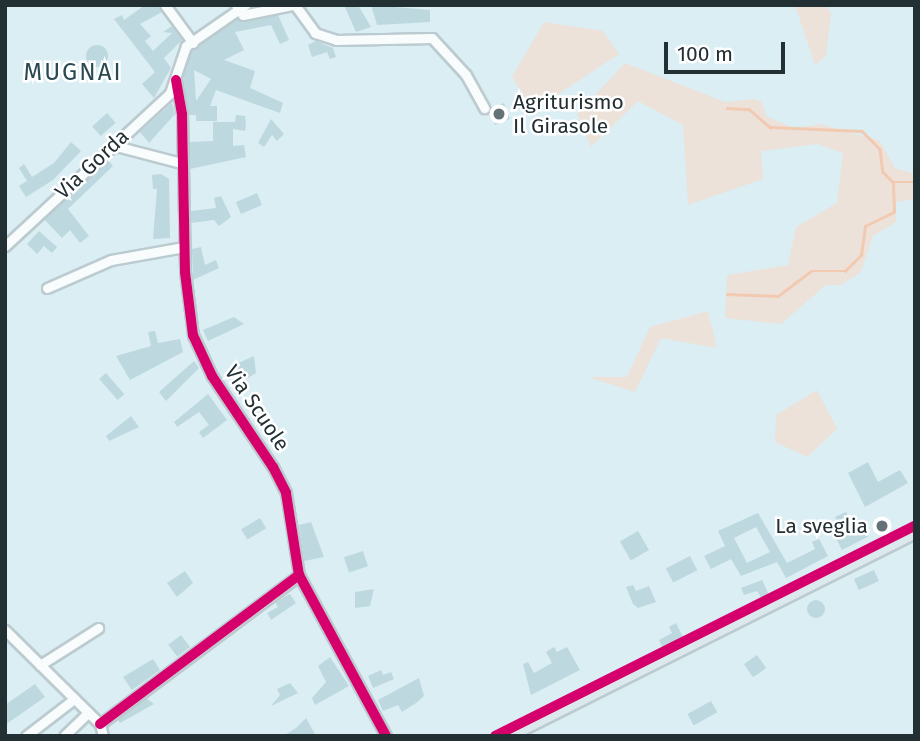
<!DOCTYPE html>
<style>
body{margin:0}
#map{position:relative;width:920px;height:741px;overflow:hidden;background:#daeef4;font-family:"Fira Sans",sans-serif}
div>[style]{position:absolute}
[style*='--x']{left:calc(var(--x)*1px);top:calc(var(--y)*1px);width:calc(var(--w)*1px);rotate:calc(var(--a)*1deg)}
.green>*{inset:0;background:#ece2da}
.stream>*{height:2.5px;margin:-1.25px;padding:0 1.25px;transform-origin:1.25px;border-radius:1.25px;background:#f2cab2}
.building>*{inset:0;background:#bed8df;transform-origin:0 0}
.round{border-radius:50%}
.roads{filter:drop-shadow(2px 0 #bbcbcf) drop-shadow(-2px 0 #bbcbcf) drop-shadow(0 2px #bbcbcf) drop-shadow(0 -2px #bbcbcf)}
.minor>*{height:9px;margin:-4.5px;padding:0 4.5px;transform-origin:4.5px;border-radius:4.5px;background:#f9fcfd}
.major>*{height:10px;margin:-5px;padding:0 5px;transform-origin:5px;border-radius:5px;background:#dbe9ec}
.cycleway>*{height:10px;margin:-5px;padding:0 5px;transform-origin:5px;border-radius:5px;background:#d6006c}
.dots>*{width:19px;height:19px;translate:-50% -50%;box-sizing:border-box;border:4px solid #fff;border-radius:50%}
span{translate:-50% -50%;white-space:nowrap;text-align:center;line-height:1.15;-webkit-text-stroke:5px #fff;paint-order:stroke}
.poi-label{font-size:21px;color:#222f33}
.left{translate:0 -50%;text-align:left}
.right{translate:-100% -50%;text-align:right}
.street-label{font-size:21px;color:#222f33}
.quarter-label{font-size:24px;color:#294951;letter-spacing:2px}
.frame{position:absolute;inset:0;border:7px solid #222f33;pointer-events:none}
.scale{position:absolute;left:664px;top:42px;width:121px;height:32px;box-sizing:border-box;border:4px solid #222f33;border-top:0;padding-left:9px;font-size:21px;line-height:24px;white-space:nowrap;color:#222f33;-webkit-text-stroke:5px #fff;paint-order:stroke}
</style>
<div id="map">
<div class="green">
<div style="clip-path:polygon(795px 5px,827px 5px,831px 14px,826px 56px,815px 65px)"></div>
<div style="clip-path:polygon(544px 22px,603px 31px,619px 54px,533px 111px,512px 77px)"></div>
<div style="clip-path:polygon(625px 63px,725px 102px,754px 99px,762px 102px,766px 116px,793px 128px,821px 124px,880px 141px,895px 168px,915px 174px,915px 199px,896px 202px,896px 222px,873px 236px,861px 272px,841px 285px,826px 285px,781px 324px,725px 318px,727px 275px,788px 265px,796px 227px,837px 203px,843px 153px,817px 144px,761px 151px,763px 179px,688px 205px,683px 125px,638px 101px,591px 147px,577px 114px)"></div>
<div style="clip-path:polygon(708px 311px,717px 348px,661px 338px,635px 392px,588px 377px,627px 377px,650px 327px)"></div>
<div style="clip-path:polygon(817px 390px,837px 429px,807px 457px,775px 442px,776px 415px)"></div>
</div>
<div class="stream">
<div style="--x:727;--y:108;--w:22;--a:3"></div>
<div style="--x:749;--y:109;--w:28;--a:41"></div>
<div style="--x:770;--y:127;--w:92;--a:2.5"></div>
<div style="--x:862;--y:131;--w:25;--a:45"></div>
<div style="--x:880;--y:149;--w:23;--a:83"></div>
<div style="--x:883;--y:172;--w:14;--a:45"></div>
<div style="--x:893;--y:182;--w:22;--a:0"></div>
<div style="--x:727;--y:294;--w:51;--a:2.2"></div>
<div style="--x:778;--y:296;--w:41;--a:-37.1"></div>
<div style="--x:811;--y:271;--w:34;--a:0"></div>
<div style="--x:845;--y:271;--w:23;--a:-45"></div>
<div style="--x:861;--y:255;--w:29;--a:-82"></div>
<div style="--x:865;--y:226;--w:32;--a:-26"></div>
<div style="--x:894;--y:212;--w:30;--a:-92"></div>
</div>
<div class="building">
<div style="clip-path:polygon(145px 5px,158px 5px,162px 12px,140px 24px,151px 36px,145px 41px,153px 51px,172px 33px,163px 32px,172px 26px,182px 40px,164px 58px,171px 68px,154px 98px,142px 84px,155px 72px,114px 19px,122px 15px,124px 20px)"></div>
<div style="clip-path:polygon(344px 5px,358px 5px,371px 27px,356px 32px)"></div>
<div style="clip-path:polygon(371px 5px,430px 10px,430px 22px,377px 25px)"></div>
<div style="clip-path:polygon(evenodd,278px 15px,289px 40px,280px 44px,271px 25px,235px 32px,244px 50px,224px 60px,255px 71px,250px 88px,283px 103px,280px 113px,216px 90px,210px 106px,217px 106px,217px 121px,196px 121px,196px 115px,189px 115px,183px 78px,192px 50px,237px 19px,278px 15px,194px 70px,211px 79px,196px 101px,194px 70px)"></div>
<div style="clip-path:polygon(316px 41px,333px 48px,336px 57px,330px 59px,327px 52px,312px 57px,308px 45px)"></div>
<div class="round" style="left:86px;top:45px;width:22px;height:22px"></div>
<div style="clip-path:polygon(172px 103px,175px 114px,149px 143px,140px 132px)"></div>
<div style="clip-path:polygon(504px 103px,510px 119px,495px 125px,491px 108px)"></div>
<div style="left:107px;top:113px;width:13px;height:20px;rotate:48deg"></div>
<div style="clip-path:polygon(236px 115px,245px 116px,246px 123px,245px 131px,233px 129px,233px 146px,244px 145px,246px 157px,190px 169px,190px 142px,213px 141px,213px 122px,235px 122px)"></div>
<div style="clip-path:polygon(271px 119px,284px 134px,277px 141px,272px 135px,264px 147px,258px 143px)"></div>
<div style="clip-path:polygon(71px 142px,81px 151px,53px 180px,26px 197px,19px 186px,27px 181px,19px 168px,24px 164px,32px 177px,54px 163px)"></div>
<div style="clip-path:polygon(108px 160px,113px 166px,68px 209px,89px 236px,80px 243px,70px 230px,62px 238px,44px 219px)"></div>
<div style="clip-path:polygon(161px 174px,169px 179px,170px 238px,153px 239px,157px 189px,153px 189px,152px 175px)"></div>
<div style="left:257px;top:193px;width:13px;height:23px;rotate:67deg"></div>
<div style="clip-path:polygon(221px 196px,231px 217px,219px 226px,214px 220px,191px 223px,191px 211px,216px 208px,214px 198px)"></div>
<div style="clip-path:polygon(39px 231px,57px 247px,52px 253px,44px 246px,37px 254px,27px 244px)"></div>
<div style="clip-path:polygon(201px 247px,205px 265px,216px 260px,219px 268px,193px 280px,192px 249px)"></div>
<div style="clip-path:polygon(234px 317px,244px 324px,208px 341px,203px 330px)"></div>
<div style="clip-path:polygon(155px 331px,158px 343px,180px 339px,183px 352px,130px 380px,116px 356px,151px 346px,148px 332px)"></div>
<div style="clip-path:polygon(254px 356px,256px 373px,243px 381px,234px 365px)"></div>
<div style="clip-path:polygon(194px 361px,199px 368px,166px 401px,159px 392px)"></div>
<div style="left:106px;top:373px;width:28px;height:9px;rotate:49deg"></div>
<div style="clip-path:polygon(208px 394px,227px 420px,203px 438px,199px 432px,209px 425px,199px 412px,177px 427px,174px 422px)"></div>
<div style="clip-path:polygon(131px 416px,139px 427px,109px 441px,106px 436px)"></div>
<div style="clip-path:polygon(868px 462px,878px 482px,900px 470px,908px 483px,865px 507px,848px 473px)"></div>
<div style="clip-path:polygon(846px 512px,854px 529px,863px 525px,869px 536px,842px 550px,832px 530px,840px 526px,835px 517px)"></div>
<div style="clip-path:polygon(evenodd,758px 513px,787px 563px,815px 549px,812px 542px,819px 539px,828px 556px,786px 578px,777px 562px,741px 576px,731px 559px,711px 569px,704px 556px,725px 546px,718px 531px,758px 513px,756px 527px,770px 552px,747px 563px,734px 538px,756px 527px)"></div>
<div style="left:260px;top:518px;width:12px;height:22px;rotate:59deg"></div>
<div style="clip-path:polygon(311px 522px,324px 557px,304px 561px,299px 525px)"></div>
<div style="left:638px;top:531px;width:22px;height:21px;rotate:60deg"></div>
<div style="left:363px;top:551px;width:16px;height:20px;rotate:72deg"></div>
<div style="left:690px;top:556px;width:16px;height:27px;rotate:63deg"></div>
<div style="left:874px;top:570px;width:12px;height:22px;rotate:66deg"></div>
<div style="clip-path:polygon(185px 571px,193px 583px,177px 597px,167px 583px)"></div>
<div style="clip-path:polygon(762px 580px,769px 595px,762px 599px,757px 591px,744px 595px,741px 588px)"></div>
<div style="clip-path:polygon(633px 585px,636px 591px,649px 586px,656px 602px,638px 608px,633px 604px,626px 587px)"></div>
<div style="clip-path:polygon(374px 589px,370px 606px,355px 608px,355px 592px)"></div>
<div style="clip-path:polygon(290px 594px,296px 603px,271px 620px,267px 613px,278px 607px,275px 602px)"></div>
<div class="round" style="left:807px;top:600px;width:18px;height:18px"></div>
<div style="clip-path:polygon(676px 623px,684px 639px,664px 650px,659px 640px,672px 633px,669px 627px)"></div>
<div style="left:181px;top:635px;width:15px;height:16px;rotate:53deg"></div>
<div style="clip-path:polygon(554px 647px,557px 652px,567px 647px,580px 670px,531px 695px,523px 664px,528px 662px,534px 673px,552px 663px,546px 652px)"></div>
<div style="left:757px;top:655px;width:16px;height:16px;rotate:55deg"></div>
<div style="clip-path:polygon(330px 657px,349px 686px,315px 705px,312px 698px,326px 682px,318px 666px)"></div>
<div style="clip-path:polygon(153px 659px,160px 670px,132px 690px,123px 677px)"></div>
<div style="clip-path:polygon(381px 670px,383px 675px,391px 672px,394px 679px,373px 688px,368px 676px)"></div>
<div style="clip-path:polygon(419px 678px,424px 696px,416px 703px,402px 712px,398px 705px,383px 711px,378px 700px)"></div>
<div style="clip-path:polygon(290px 683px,298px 693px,271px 706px,280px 695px,277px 689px)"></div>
<div style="clip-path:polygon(35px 684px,45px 697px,5px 725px,5px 705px)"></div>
<div style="clip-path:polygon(146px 698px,154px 704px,120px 723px,118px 720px)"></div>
<div style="left:711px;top:701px;width:13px;height:27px;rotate:61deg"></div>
<div style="clip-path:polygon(306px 718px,316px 736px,283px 736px,296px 728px)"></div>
</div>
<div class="roads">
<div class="minor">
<div style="--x:165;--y:5;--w:47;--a:53.6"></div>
<div style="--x:236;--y:5;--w:12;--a:55"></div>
<div style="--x:243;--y:15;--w:50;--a:-11.5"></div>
<div style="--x:295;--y:5;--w:34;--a:54"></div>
<div style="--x:315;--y:33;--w:22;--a:18"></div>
<div style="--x:336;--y:40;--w:96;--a:-1.2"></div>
<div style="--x:432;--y:38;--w:50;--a:47.4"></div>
<div style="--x:466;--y:75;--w:38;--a:61"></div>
<div style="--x:176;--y:80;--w:35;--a:80"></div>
<div style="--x:182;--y:114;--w:158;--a:88.9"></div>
<div style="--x:185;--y:272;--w:64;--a:82.8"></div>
<div style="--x:193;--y:335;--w:45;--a:65.1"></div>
<div style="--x:212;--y:376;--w:110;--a:56.2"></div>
<div style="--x:273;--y:467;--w:29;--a:63"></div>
<div style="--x:286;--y:493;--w:83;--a:81"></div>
<div style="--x:299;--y:575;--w:183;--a:61.6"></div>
<div style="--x:112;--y:145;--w:71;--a:14.6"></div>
<div style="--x:5;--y:246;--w:225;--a:-42.8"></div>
<div style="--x:170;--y:93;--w:50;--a:-71.2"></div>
<div style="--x:186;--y:46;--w:72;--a:-34.8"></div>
<div style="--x:47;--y:288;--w:70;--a:-23.6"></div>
<div style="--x:111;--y:260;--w:74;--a:-10.1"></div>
<div style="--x:5;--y:630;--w:134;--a:44.7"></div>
<div style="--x:100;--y:724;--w:12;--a:76"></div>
<div style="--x:40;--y:665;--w:69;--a:-32.5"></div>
<div style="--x:100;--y:724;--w:249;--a:-36.8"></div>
<div style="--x:26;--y:736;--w:61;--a:-37.6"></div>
<div style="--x:64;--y:736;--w:33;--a:-44"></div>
</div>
<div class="major">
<div style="--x:510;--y:736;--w:453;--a:-26.6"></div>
</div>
</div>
<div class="cycleway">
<div style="--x:176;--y:80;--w:35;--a:80"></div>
<div style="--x:182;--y:114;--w:158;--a:88.9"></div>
<div style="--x:185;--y:272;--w:64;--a:82.8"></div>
<div style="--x:193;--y:335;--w:45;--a:65.1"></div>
<div style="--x:212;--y:376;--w:110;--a:56.2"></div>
<div style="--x:273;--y:467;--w:29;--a:63"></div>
<div style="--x:286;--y:493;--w:83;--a:81"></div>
<div style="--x:299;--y:575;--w:183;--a:61.6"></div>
<div style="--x:100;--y:724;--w:249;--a:-36.8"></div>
<div style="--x:495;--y:736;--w:470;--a:-26.6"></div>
</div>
<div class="dots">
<div style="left:499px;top:114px;background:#627277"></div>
<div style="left:882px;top:526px;background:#627277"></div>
</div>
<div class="poi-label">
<span class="left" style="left:513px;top:114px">Agriturismo<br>Il Girasole</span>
<span class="right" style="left:868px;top:526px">La sveglia</span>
</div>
<div class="street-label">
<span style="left:92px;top:164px;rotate:-43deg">Via Gorda</span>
<span style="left:257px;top:408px;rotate:56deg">Via Scuole</span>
</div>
<div class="quarter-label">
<span style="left:73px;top:73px">MUGNAI</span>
</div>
<div class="frame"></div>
<div class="scale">100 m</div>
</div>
